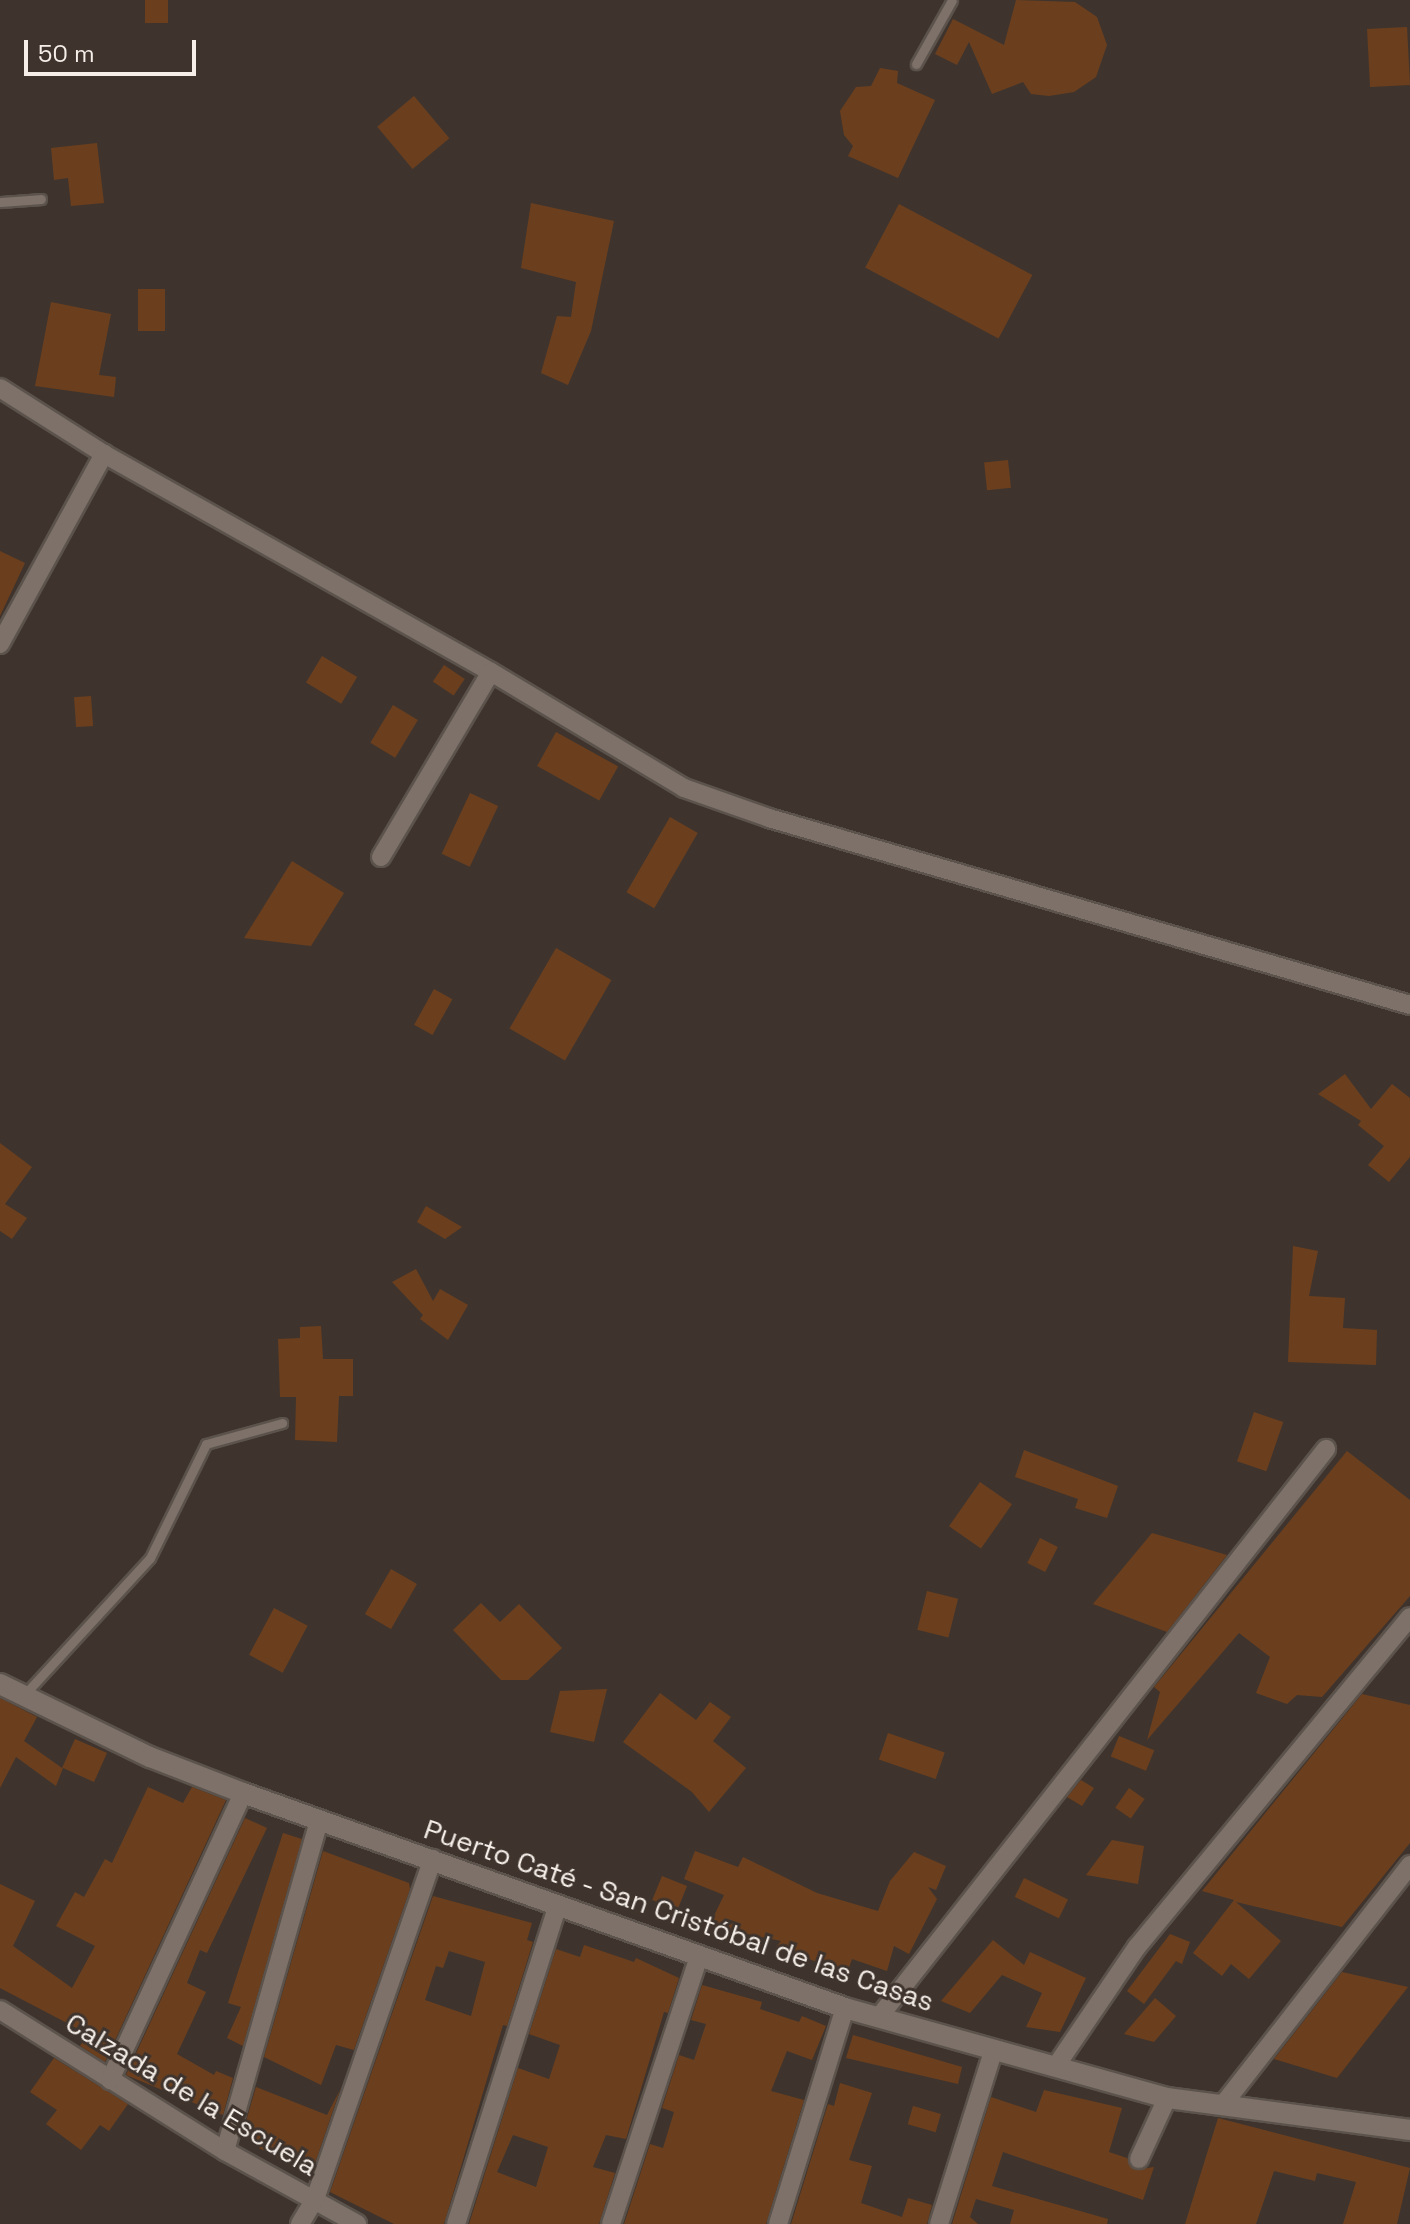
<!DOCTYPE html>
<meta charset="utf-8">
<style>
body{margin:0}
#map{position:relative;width:1410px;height:2224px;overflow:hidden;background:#3f342d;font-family:"Space Grotesk",sans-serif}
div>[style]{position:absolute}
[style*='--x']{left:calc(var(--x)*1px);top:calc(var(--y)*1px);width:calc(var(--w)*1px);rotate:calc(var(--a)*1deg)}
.building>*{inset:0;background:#6b3f1e;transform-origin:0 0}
.roads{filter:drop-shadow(2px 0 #5b534c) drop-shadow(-2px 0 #5b534c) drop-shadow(0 2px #5b534c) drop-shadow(0 -2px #5b534c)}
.lane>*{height:9px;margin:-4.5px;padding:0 4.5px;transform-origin:4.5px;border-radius:4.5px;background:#7d7169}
.street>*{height:18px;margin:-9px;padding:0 9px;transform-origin:9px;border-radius:9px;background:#7d7169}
.secondary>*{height:20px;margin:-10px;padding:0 10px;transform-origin:10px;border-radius:10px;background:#7d7169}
span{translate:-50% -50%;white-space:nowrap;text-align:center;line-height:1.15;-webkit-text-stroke:6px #3f342d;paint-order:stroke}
.street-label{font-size:28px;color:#f5eee9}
.scale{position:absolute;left:24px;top:40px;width:172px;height:36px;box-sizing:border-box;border:4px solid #f5eee9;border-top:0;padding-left:10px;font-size:24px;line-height:28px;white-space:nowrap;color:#f5eee9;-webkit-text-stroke:6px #3f342d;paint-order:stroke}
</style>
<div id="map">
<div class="building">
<div style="left:145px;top:0;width:23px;height:23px"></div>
<div style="clip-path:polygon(1016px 0,1075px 2px,1097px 17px,1107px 45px,1096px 77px,1074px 92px,1049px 96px,1031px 94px,1023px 82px,992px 94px,969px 42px,957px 65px,935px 54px,953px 19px,1004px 45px)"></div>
<div style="left:1407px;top:27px;width:58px;height:40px;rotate:87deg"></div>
<div style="clip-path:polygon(880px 68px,898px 71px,897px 83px,935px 100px,898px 178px,848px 156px,853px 146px,844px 135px,840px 111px,856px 87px,871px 86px)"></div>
<div style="left:414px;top:96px;width:55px;height:48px;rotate:50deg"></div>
<div style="clip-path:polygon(97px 143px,104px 203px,71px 206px,68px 178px,54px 180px,51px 148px)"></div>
<div style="clip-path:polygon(531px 203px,614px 221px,591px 331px,568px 385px,541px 373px,557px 316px,571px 317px,576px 282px,521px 268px)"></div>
<div style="left:899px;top:204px;width:151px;height:72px;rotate:28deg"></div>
<div style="left:138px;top:289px;width:27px;height:42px"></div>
<div style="clip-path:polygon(51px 302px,111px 314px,99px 375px,116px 377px,114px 397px,35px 386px)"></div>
<div style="left:1008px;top:460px;width:28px;height:24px;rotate:84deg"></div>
<div style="clip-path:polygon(0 551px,25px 563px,0 616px)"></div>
<div style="left:322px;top:656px;width:41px;height:31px;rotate:31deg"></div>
<div style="left:444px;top:665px;width:25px;height:20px;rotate:34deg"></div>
<div style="left:91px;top:696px;width:30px;height:17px;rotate:86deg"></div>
<div style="left:393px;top:705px;width:29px;height:44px;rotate:31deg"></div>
<div style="left:556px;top:732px;width:71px;height:39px;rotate:29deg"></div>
<div style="left:470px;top:793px;width:31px;height:67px;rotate:25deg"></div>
<div style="left:670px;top:817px;width:32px;height:87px;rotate:30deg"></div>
<div style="clip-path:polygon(292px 861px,344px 893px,311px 946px,244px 938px)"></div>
<div style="left:556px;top:948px;width:64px;height:93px;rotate:30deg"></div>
<div style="left:434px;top:989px;width:21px;height:41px;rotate:29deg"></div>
<div style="clip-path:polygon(1345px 1074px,1371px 1109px,1392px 1084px,1410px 1098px,1410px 1157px,1389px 1182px,1368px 1165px,1384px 1146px,1358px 1125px,1361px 1121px,1318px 1094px)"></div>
<div style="clip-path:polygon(0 1143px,32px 1167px,5px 1204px,27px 1218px,12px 1239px,0 1231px)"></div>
<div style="clip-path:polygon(426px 1206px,462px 1227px,445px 1239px,417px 1222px)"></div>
<div style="clip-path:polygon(1293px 1246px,1318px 1251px,1309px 1296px,1345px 1298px,1343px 1328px,1377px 1330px,1376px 1365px,1288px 1362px)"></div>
<div style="clip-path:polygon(416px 1269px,433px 1301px,440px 1289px,468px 1305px,448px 1340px,420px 1319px,423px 1315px,392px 1282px)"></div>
<div style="clip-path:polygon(321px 1326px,323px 1359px,353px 1359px,353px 1396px,339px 1396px,337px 1442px,295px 1440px,296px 1397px,280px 1397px,278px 1339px,300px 1338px,300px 1327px)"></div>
<div style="left:1254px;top:1412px;width:31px;height:52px;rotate:19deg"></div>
<div style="clip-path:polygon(1024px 1450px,1118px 1486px,1107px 1518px,1075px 1508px,1078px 1499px,1015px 1477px)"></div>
<div style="clip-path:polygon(1347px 1451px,1410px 1500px,1410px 1596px,1322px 1697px,1297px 1695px,1287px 1704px,1256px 1693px,1270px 1657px,1239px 1633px,1147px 1740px,1160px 1692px,1154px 1687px)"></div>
<div style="left:980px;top:1482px;width:39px;height:54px;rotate:35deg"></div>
<div style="clip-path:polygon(1152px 1533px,1227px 1555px,1167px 1632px,1093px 1604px)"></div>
<div style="left:1040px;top:1538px;width:20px;height:28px;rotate:27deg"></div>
<div style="left:391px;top:1569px;width:30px;height:52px;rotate:30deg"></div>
<div style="left:927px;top:1591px;width:32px;height:40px;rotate:14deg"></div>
<div style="clip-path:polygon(481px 1603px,500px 1622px,519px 1604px,562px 1648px,528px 1680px,501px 1680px,453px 1630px)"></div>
<div style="left:274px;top:1608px;width:38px;height:53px;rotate:28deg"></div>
<div style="clip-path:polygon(607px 1689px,594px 1742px,550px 1732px,560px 1691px)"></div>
<div style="clip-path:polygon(660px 1693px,696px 1720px,710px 1702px,731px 1717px,713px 1741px,746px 1768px,709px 1812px,692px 1792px,623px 1742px)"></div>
<div style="clip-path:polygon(1362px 1694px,1410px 1705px,1410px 1843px,1342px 1927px,1236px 1902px,1281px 1941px,1249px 1979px,1231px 1964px,1222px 1976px,1193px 1953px,1234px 1900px,1202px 1891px)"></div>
<div style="clip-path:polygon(0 1698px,37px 1717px,24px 1741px,62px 1768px,75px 1739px,107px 1753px,94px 1782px,63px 1768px,56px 1786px,16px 1757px,0 1788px)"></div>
<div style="left:888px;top:1733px;width:60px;height:28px;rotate:19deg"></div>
<div style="left:1119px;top:1736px;width:38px;height:22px;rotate:22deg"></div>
<div style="clip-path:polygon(1081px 1780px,1094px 1788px,1082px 1806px,1067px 1797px)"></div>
<div style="clip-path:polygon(148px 1787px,183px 1803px,192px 1787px,226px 1800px,105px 2062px,80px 2046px,88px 2034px,0 1988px,0 1884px,35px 1901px,13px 1946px,72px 1988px,95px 1946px,56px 1926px,75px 1892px,84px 1897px,105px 1859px,112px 1863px)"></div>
<div style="left:1129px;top:1788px;width:19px;height:24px;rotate:35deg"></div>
<div style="clip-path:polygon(245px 1818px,267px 1828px,207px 1953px,200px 1950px,187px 1983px,206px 1992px,177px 2054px,214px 2075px,216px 2071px,233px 2078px,223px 2115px,126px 2075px)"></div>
<div style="clip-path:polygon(283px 1833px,302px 1839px,243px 2046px,227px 2038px,241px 2007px,228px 2003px)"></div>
<div style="clip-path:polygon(1112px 1840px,1144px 1846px,1138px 1884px,1086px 1875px)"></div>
<div style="clip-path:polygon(323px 1851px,409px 1883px,410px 1889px,354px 2050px,336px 2045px,321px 2085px,264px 2057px)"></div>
<div style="clip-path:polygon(695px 1851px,738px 1867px,743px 1857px,817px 1893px,878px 1911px,890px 1881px,914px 1852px,946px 1866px,936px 1890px,928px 1887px,937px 1899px,909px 1954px,894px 1946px,887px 1971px,852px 1959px,847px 1973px,776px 1947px,781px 1941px,709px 1926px,724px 1895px,684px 1879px)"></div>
<div style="left:662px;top:1876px;width:27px;height:26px;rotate:22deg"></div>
<div style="left:1024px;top:1878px;width:49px;height:21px;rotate:26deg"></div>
<div style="clip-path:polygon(evenodd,433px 1896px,532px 1923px,527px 1940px,533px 1942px,507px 2026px,503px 2025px,444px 2224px,394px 2224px,330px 2192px,433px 1896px,449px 1951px,485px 1962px,471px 2016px,425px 2000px,436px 1966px,443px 1968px,449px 1951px)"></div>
<div style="clip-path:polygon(1170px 1934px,1190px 1942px,1182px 1964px,1176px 1961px,1144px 2004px,1127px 1991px)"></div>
<div style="clip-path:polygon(993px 1940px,1024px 1965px,1030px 1952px,1086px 1978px,1060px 2032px,1026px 2027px,1042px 1993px,1002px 1975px,970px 2013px,941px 2001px)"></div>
<div style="clip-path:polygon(evenodd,584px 1945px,634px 1962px,636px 1958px,679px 1978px,668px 2013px,664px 2012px,626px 2139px,606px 2135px,593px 2167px,615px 2173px,599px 2224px,469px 2224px,518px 2068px,549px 2079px,560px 2045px,529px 2034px,556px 1949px,580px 1957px,584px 1945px,513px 2135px,548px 2147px,536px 2187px,497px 2172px,513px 2135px)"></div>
<div style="clip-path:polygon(1342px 1972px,1408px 1987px,1337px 2078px,1274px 2059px)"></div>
<div style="clip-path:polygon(702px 1985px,762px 2002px,760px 2009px,799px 2022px,802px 2016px,826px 2026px,812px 2060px,787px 2051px,771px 2091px,804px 2100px,766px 2224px,624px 2224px,650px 2144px,663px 2148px,674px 2112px,662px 2108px,679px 2055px,694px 2060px,706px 2024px,691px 2020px)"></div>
<div style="clip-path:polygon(1155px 1998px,1176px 2016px,1154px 2042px,1124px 2034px)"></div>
<div style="clip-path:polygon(853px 2035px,962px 2067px,958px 2084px,846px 2058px)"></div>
<div style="clip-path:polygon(54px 2058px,128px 2104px,109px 2131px,100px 2125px,81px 2150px,46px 2124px,57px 2110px,30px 2092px)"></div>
<div style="clip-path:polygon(840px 2083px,872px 2093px,849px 2160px,872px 2166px,861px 2203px,902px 2217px,908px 2198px,932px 2205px,927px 2224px,791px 2224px,828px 2104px,834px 2106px)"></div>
<div style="clip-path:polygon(256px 2087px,327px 2115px,340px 2090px,311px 2175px,259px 2148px,261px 2142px,242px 2135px)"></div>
<div style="clip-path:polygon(1044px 2090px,1122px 2108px,1109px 2152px,1127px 2158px,1135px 2170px,1154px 2167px,1143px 2200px,1003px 2152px,992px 2186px,1108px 2219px,1107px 2224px,1010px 2224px,1014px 2210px,976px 2199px,970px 2217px,978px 2224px,952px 2224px,991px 2097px,1036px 2112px)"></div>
<div style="left:913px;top:2106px;width:29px;height:19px;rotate:16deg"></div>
<div style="clip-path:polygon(1218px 2118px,1410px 2168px,1397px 2224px,1343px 2224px,1356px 2182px,1317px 2173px,1315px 2181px,1274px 2171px,1256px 2224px,1185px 2224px)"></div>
</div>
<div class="roads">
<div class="lane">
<div style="--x:916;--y:64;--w:73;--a:-60.6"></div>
<div style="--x:0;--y:202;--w:41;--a:-4.2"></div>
<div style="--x:24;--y:1695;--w:186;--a:-47.4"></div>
<div style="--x:150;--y:1558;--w:127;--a:-63.8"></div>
<div style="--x:206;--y:1444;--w:79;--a:-15.4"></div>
</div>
<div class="street">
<div style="--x:0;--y:388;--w:123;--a:32.4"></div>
<div style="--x:104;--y:454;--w:444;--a:29.4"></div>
<div style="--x:491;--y:672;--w:225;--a:31"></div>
<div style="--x:684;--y:788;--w:90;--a:19.4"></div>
<div style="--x:769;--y:818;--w:668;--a:16.26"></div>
<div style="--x:0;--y:644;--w:217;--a:-61.3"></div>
<div style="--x:381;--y:857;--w:215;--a:-59.3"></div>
<div style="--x:0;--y:2010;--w:266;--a:32.1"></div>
<div style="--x:225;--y:2151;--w:151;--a:28.9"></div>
<div style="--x:879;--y:2017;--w:723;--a:-51.8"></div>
<div style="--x:1056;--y:2066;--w:144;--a:-55.8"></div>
<div style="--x:1137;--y:1947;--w:428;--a:-50.4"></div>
<div style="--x:110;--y:2080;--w:316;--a:-65.1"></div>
<div style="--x:1225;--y:2102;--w:301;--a:-52"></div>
<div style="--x:225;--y:2151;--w:342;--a:-74.1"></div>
<div style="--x:1139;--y:2159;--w:67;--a:-65.3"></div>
<div style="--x:300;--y:2224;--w:29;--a:-59"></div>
<div style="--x:315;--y:2199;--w:360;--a:-70.9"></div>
<div style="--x:456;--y:2224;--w:333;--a:-72.3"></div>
<div style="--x:611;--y:2224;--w:282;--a:-71.8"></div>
<div style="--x:778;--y:2224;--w:226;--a:-72.8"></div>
<div style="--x:939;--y:2224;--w:183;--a:-72.6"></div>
</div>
<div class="secondary">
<div style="--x:0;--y:1684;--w:167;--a:26"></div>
<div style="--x:150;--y:1757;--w:100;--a:21.2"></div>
<div style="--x:243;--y:1793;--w:639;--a:19.65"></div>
<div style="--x:845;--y:2008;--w:334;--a:15.6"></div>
<div style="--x:1167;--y:2098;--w:245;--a:7.5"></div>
</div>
</div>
<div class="street-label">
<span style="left:679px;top:1915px;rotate:19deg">Puerto Caté - San Cristóbal de las Casas</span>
<span style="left:192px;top:2094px;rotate:31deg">Calzada de la Escuela</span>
</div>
<div class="scale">50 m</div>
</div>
